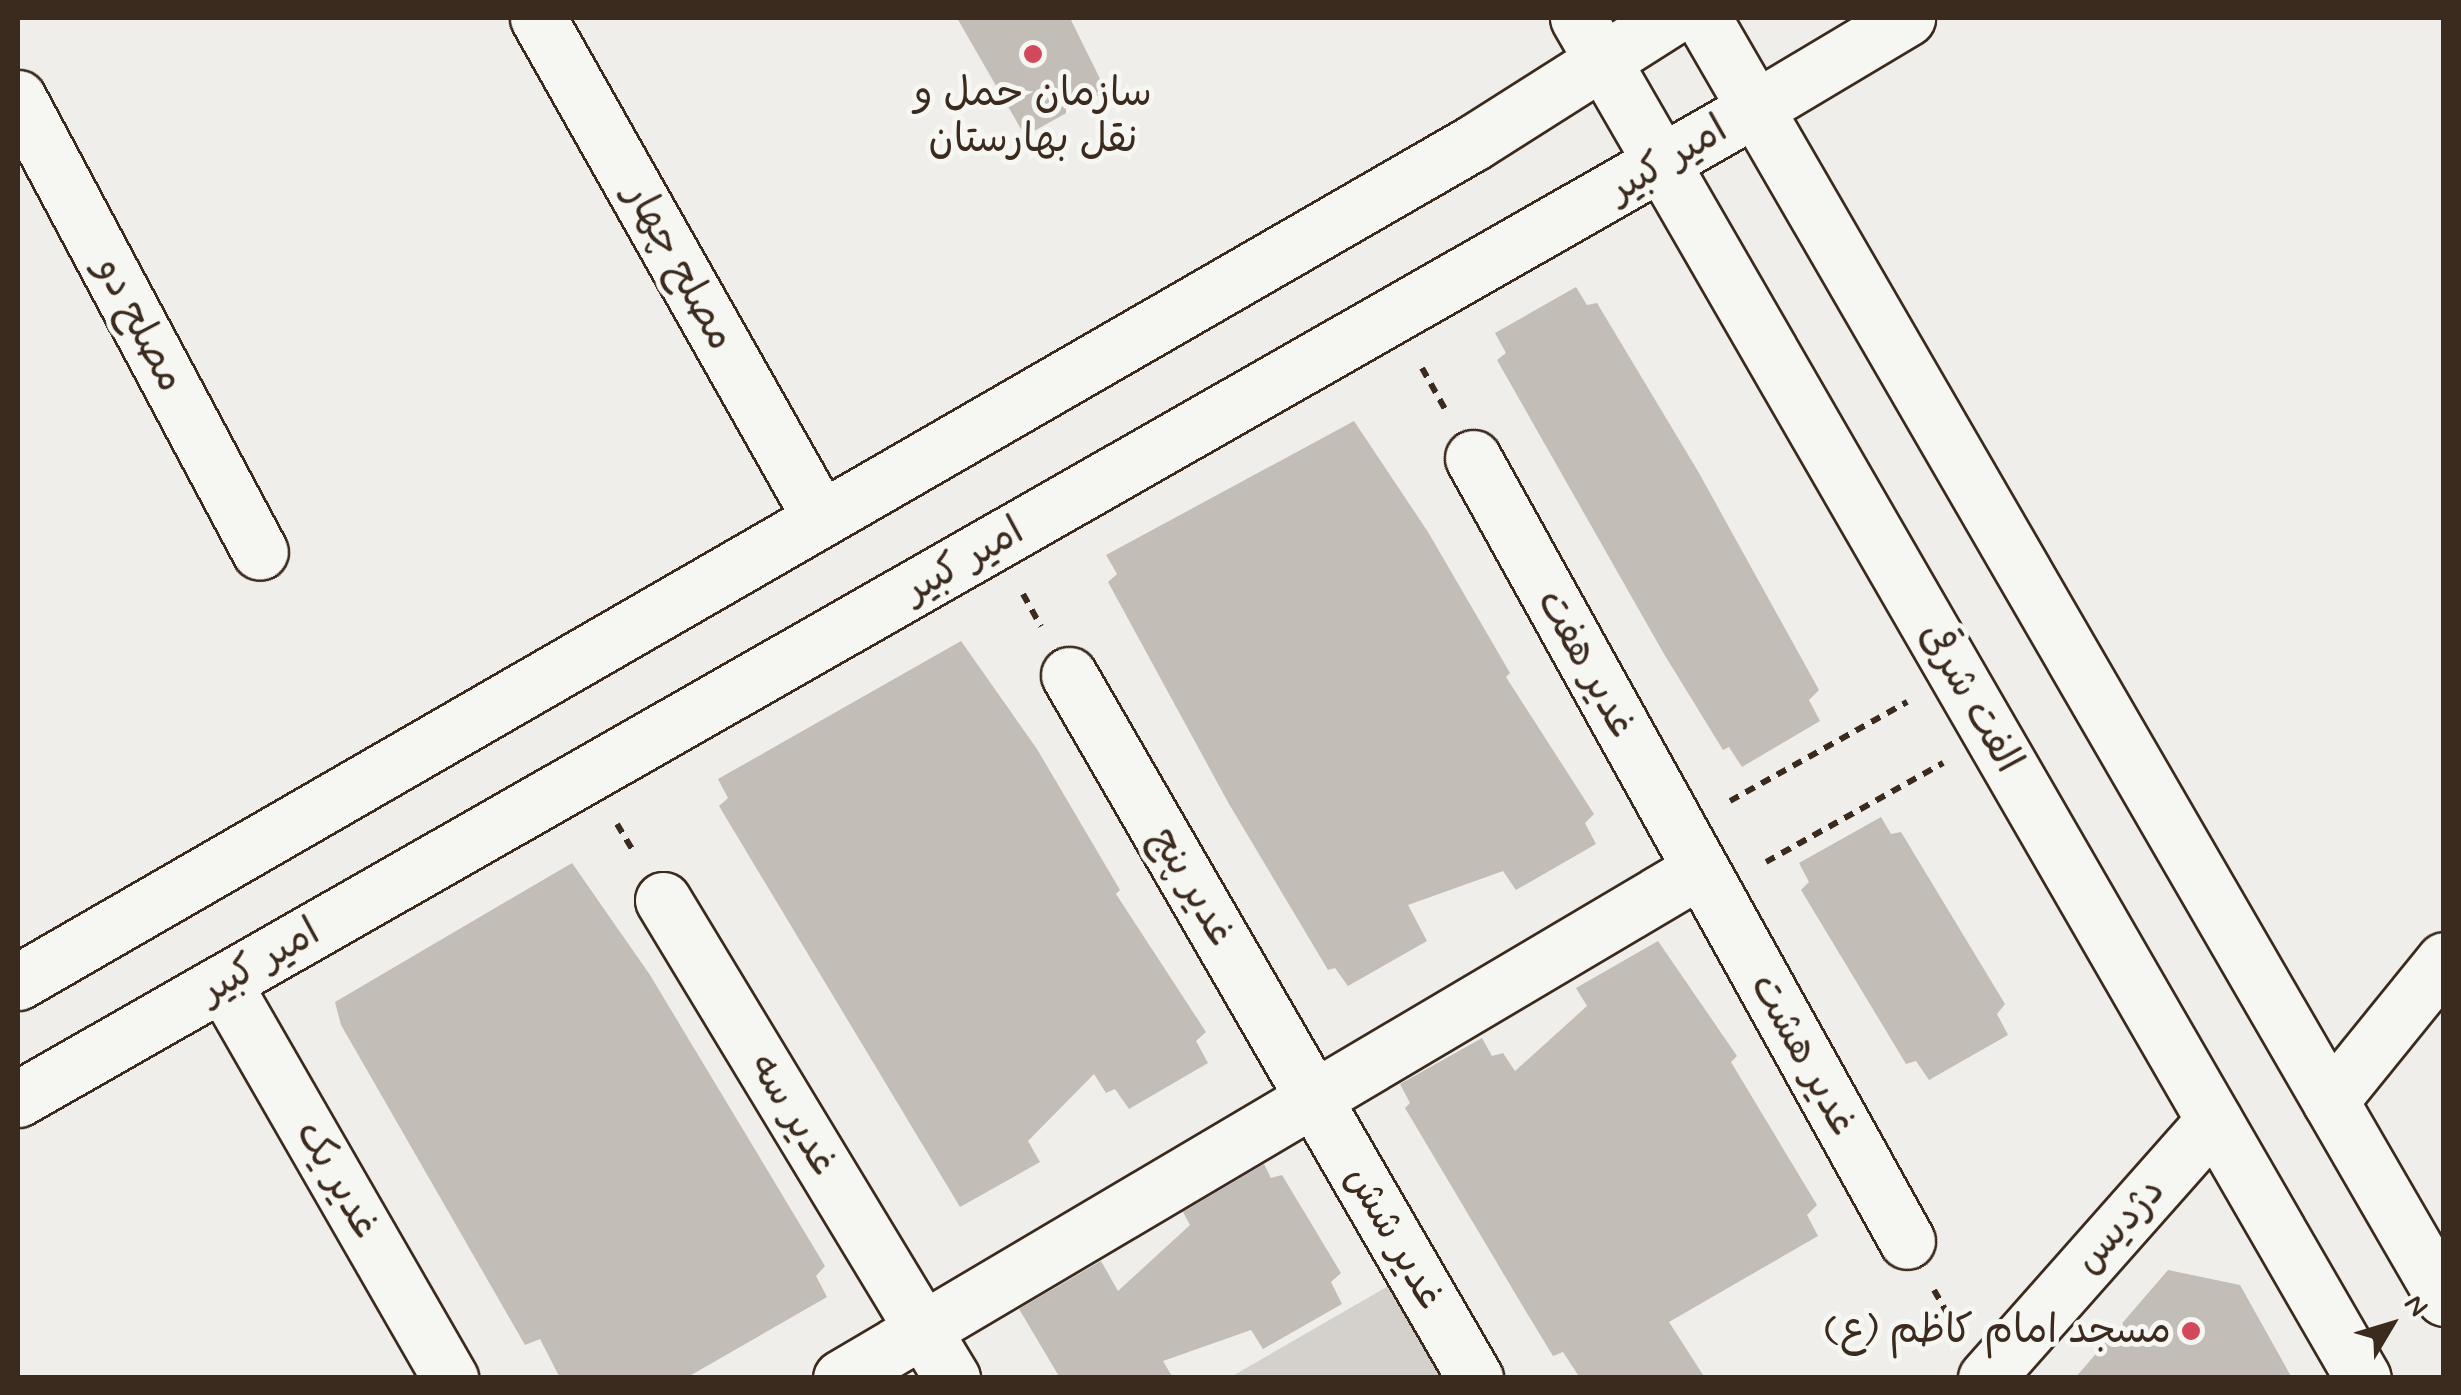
<!DOCTYPE html>
<meta charset="utf-8">
<style>
body{margin:0}
#map{position:relative;width:2461px;height:1395px;overflow:hidden;background:#efeeea;font-family:Mynerve,"Playpen Sans Arabic",sans-serif}
div>[style]{position:absolute}
[style*='--x']{left:calc(var(--x)*1px);top:calc(var(--y)*1px);width:calc(var(--w)*1px);rotate:calc(var(--a)*1deg)}
.green>*{inset:0;background:#d4d1cc}
.building>*{inset:0;background:#c2bdb7}
.path>*{height:6px;margin-top:-3px;transform-origin:0;background:repeating-linear-gradient(90deg,#3b2a1e 0 10px,transparent 0 18px)}
.roads{filter:drop-shadow(2px 0 #3b2a1e) drop-shadow(-2px 0 #3b2a1e) drop-shadow(0 2px #3b2a1e) drop-shadow(0 -2px #3b2a1e)}
.minor>*{height:55px;margin:-27.5px;padding:0 27.5px;transform-origin:27.5px;border-radius:27.5px;background:#f6f6f2}
.tertiary>*{height:55px;margin:-27.5px;padding:0 27.5px;transform-origin:27.5px;border-radius:27.5px;background:#f6f6f2}
.secondary>*{height:55px;margin:-27.5px;padding:0 27.5px;transform-origin:27.5px;border-radius:27.5px;background:#f6f6f2}
.dots>*{width:28px;height:28px;translate:-50% -50%;box-sizing:border-box;border:5px solid #f6f6f2;border-radius:50%}
span{translate:-50% -50%;white-space:nowrap;text-align:center;line-height:1.15;-webkit-text-stroke:10px #f6f6f2;paint-order:stroke}
.poi-label{font-size:40px;color:#3b2a1e}
.right{translate:-100% -50%;text-align:right}
.street-label{font-size:40px;color:#3b2a1e}
.frame{position:absolute;inset:0;border:20px solid #3b2a1e;pointer-events:none}
.north{position:absolute;left:2341px;top:1275px;width:100px;height:100px;-webkit-text-stroke:8px #f6f6f2;paint-order:stroke;rotate:52deg;font-size:28px;font-weight:700;line-height:40px;text-align:center;color:#3b2a1e}
.north::after{content:'';display:block;margin:auto;width:35px;height:45px;background:#3b2a1e;clip-path:polygon(50% 0,100% 100%,50% 72%,0 100%)}
</style>
<div id="map">
<div class="green">
<div style="clip-path:polygon(1397px 1281px,1453px 1378px,1229px 1378px)"></div>
</div>
<div class="building">
<div style="clip-path:polygon(957px 18px,1070px 18px,1106px 91px,1025px 136px)"></div>
<div style="clip-path:polygon(1576px 287px,1587px 305px,1597px 303px,1699px 473px,1819px 690px,1809px 700px,1820px 721px,1742px 767px,1729px 747px,1723px 750px,1664px 654px,1497px 360px,1506px 353px,1495px 333px)"></div>
<div style="clip-path:polygon(1354px 421px,1428px 532px,1510px 673px,1506px 677px,1594px 814px,1585px 823px,1596px 844px,1516px 890px,1503px 871px,1408px 905px,1427px 941px,1348px 986px,1335px 968px,1328px 970px,1229px 804px,1108px 582px,1117px 574px,1106px 555px)"></div>
<div style="clip-path:polygon(961px 641px,1037px 749px,1120px 890px,1116px 894px,1206px 1032px,1196px 1041px,1208px 1063px,1129px 1109px,1115px 1089px,1106px 1093px,1094px 1074px,1028px 1141px,1040px 1162px,960px 1207px,719px 806px,728px 798px,718px 779px)"></div>
<div style="clip-path:polygon(1881px 817px,1891px 834px,1901px 832px,2005px 1004px,1997px 1014px,2008px 1035px,1929px 1080px,1916px 1061px,1906px 1064px,1801px 890px,1809px 882px,1799px 863px)"></div>
<div style="clip-path:polygon(572px 863px,650px 975px,825px 1266px,816px 1276px,827px 1297px,686px 1378px,560px 1378px,540px 1339px,525px 1345px,341px 1025px,335px 1002px)"></div>
<div style="clip-path:polygon(1658px 941px,1737px 1056px,1731px 1062px,1817px 1205px,1807px 1215px,1818px 1236px,1669px 1322px,1705px 1378px,1580px 1378px,1563px 1352px,1553px 1356px,1525px 1310px,1405px 1108px,1410px 1103px,1400px 1084px,1482px 1038px,1492px 1056px,1503px 1053px,1515px 1071px,1587px 1006px,1576px 988px)"></div>
<div style="clip-path:polygon(1264px 1164px,1271px 1178px,1282px 1175px,1341px 1273px,1331px 1282px,1342px 1304px,1263px 1349px,1251px 1330px,1163px 1361px,1173px 1378px,1060px 1378px,1019px 1309px,1101px 1261px,1118px 1291px,1190px 1225px,1183px 1212px)"></div>
<div style="clip-path:polygon(2168px 1270px,2240px 1285px,2292px 1378px,2075px 1378px)"></div>
</div>
<div class="path">
<div style="--x:1422;--y:368;--w:47;--a:60.7"></div>
<div style="--x:1023;--y:594;--w:37;--a:61"></div>
<div style="--x:1730;--y:801;--w:203;--a:-29.2"></div>
<div style="--x:617;--y:824;--w:33;--a:59"></div>
<div style="--x:1766;--y:862;--w:203;--a:-29.2"></div>
<div style="--x:1934;--y:1290;--w:43;--a:60.4"></div>
</div>
<div class="roads">
<div class="minor">
<div style="--x:538;--y:18;--w:573;--a:60.53"></div>
<div style="--x:18;--y:98;--w:514;--a:61.94"></div>
<div style="--x:1473;--y:458;--w:895;--a:61"></div>
<div style="--x:1069;--y:675;--w:812;--a:59.99"></div>
<div style="--x:663;--y:900;--w:559;--a:58.84"></div>
<div style="--x:223;--y:983;--w:456;--a:60.1"></div>
<div style="--x:2330;--y:1101;--w:181;--a:-51"></div>
<div style="--x:841;--y:1378;--w:999;--a:-30.62"></div>
<div style="--x:1986;--y:1378;--w:344;--a:-48.5"></div>
</div>
<div class="tertiary">
<div style="--x:1756;--y:108;--w:176;--a:-30.8"></div>
</div>
<div class="secondary">
<div style="--x:1578;--y:18;--w:1570;--a:60.01"></div>
<div style="--x:1703;--y:18;--w:1479;--a:59.93"></div>
<div style="--x:18;--y:982;--w:1680;--a:-29.97"></div>
<div style="--x:1473;--y:143;--w:233;--a:-32.4"></div>
<div style="--x:18;--y:1099;--w:2001;--a:-29.69"></div>
</div>
</div>
<div class="dots">
<div style="left:1033px;top:54px;background:#d1495b"></div>
<div style="left:2191px;top:1331px;background:#d1495b"></div>
</div>
<div class="poi-label">
<span style="left:1033px;top:117px">سازمان حمل و<br>نقل بهارستان</span>
<span class="right" style="left:2171px;top:1331px">مسجد امام کاظم (ع)</span>
</div>
<div class="street-label">
<span style="left:1668px;top:160px;rotate:-31deg">امیر کبیر</span>
<span style="left:679px;top:267px;rotate:61deg">مصلح چهار</span>
<span style="left:139px;top:325px;rotate:62deg">مصلح دو</span>
<span style="left:964px;top:561px;rotate:-30deg">امیر کبیر</span>
<span style="left:1586px;top:664px;rotate:61deg">غدیر هفت</span>
<span style="left:1970px;top:698px;rotate:60deg">الفت شرقی</span>
<span style="left:1192px;top:887px;rotate:60deg">غدیر پنج</span>
<span style="left:260px;top:962px;rotate:-30deg">امیر کبیر</span>
<span style="left:1803px;top:1055px;rotate:61deg">غدیر هشت</span>
<span style="left:793px;top:1115px;rotate:59deg">غدیر سه</span>
<span style="left:337px;top:1180px;rotate:60deg">غدیر یک</span>
<span style="left:2120px;top:1226px;rotate:-48deg">دژدیس</span>
<span style="left:1394px;top:1238px;rotate:60deg">غدیر شش</span>
</div>
<div class="frame"></div>
<div class="north">N</div>
</div>
